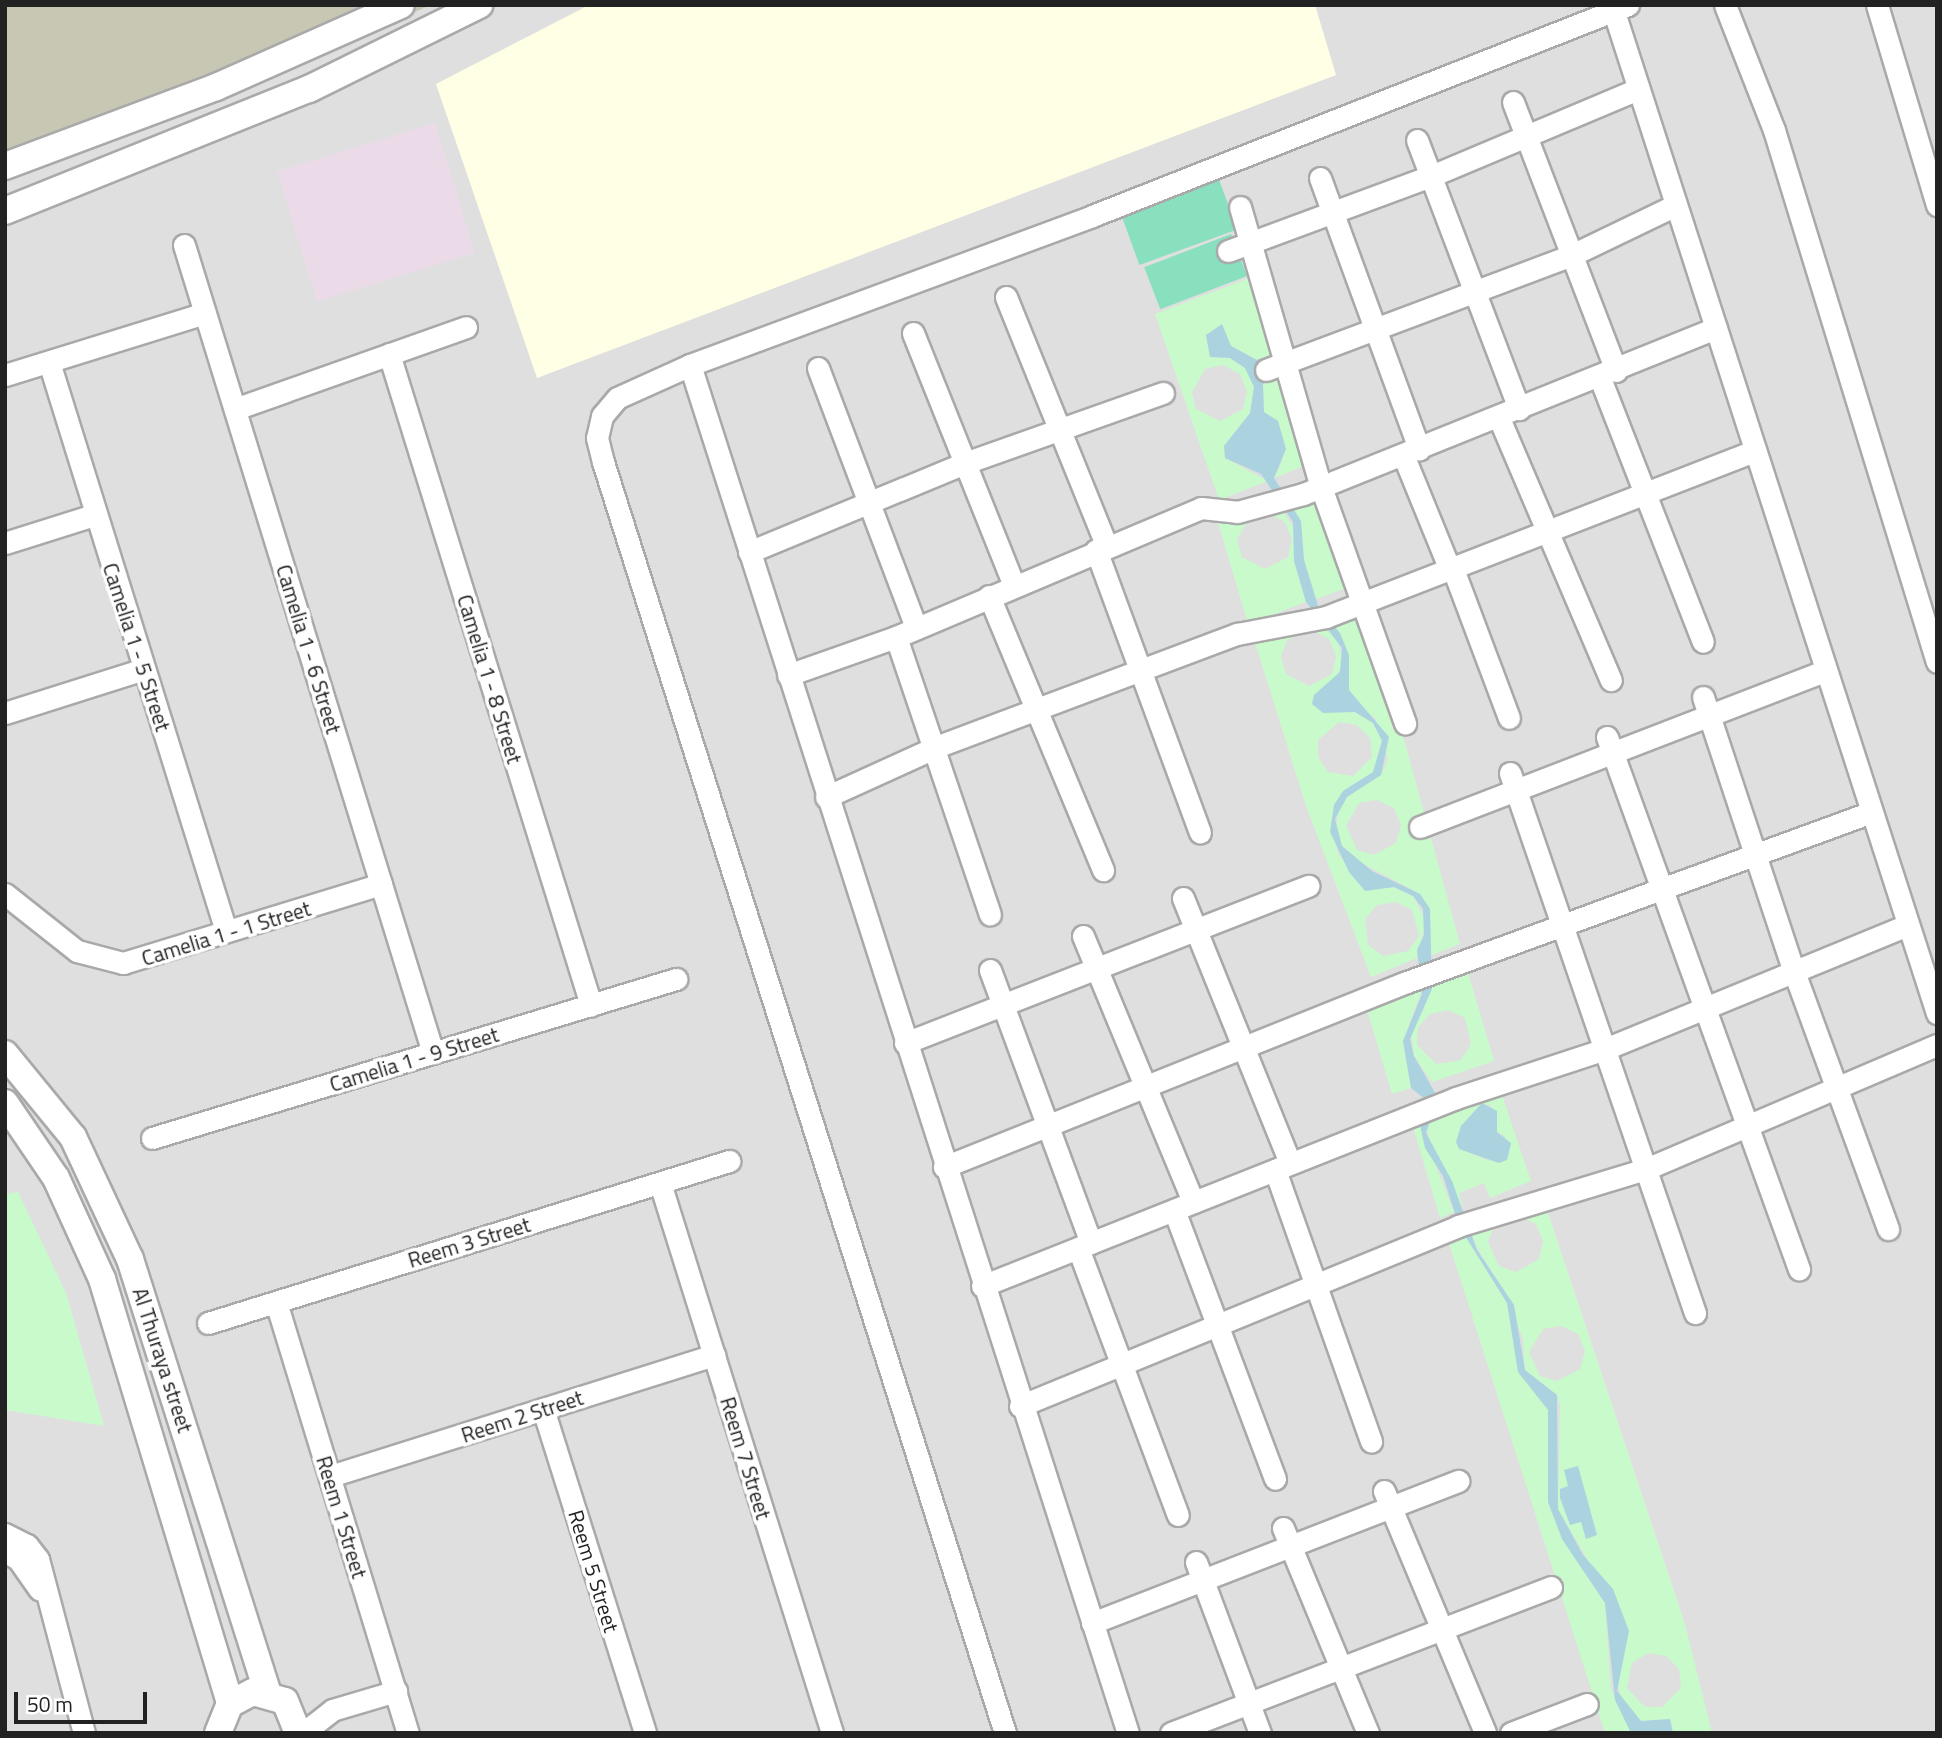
<!DOCTYPE html>
<style>
body{margin:0}
#map{position:relative;width:1942px;height:1738px;overflow:hidden;background:#f2efe9;font-family:"Titillium Web",sans-serif}
div>[style]{position:absolute}
[style*='--x']{left:calc(var(--x)*1px);top:calc(var(--y)*1px);width:calc(var(--w)*1px);rotate:calc(var(--a)*1deg)}
.residential>*{inset:0;background:#e0dfdf}
.industrial>*{inset:0;background:#ebdbe8;transform-origin:0 0}
.education>*{inset:0;background:#ffffe5}
.construction>*{inset:0;background:#c7c7b4}
.park>*{inset:0;background:#c8facc}
.pitch>*{inset:0;background:#88e0be;transform-origin:0 0}
.water>*{inset:0;background:#aad3df}
.roads{filter:drop-shadow(2px 0 #a9a9a9) drop-shadow(-2px 0 #a9a9a9) drop-shadow(0 2px #a9a9a9) drop-shadow(0 -2px #a9a9a9)}
.minor>*{height:21px;margin:-10.5px;padding:0 10.5px;transform-origin:10.5px;border-radius:10.5px;background:#fff}
.tertiary>*{height:26px;margin:-13px;padding:0 13px;transform-origin:13px;border-radius:13px;background:#fff}
span{translate:-50% -50%;white-space:nowrap;text-align:center;line-height:1.15;-webkit-text-stroke:7px #fff;paint-order:stroke}
.street-label{font-size:21px;color:#222}
.frame{position:absolute;inset:0;border:7px solid #222;pointer-events:none}
.scale{position:absolute;left:14px;top:1692px;width:133px;height:32px;box-sizing:border-box;border:4px solid #222;border-top:0;padding-left:9px;font-size:21px;line-height:24px;white-space:nowrap;color:#222;-webkit-text-stroke:5px #fff;paint-order:stroke}
</style>
<div id="map">
<div class="residential">
<div style="clip-path:polygon(431px 5px,1937px 5px,1937px 1733px,5px 1733px,5px 161px)"></div>
</div>
<div class="industrial">
<div style="left:435px;top:123px;width:136px;height:165px;rotate:73deg"></div>
</div>
<div class="education">
<div style="clip-path:polygon(589px 5px,1315px 5px,1336px 75px,537px 378px,436px 84px)"></div>
</div>
<div class="construction">
<div style="clip-path:polygon(5px 5px,431px 5px,274px 73px,5px 161px)"></div>
</div>
<div class="park">
<div style="clip-path:polygon(evenodd,1249px 278px,1273px 355px,1257px 360px,1231px 346px,1221px 325px,1206px 335px,1210px 357px,1230px 358px,1245px 368px,1254px 387px,1250px 413px,1224px 446px,1225px 458px,1268px 481px,1219px 500px,1155px 314px,1249px 278px,1223px 365px,1240px 374px,1247px 391px,1243px 409px,1220px 421px,1196px 409px,1192px 392px,1205px 369px,1223px 365px)"></div>
<div style="clip-path:polygon(1280px 373px,1307px 465px,1274px 478px,1282px 461px,1264px 412px,1263px 384px)"></div>
<div style="clip-path:polygon(1313px 485px,1344px 589px,1316px 599px,1304px 560px,1301px 521px,1290px 506px)"></div>
<div style="clip-path:polygon(evenodd,1273px 496px,1297px 533px,1294px 561px,1306px 602px,1248px 624px,1216px 516px,1273px 496px,1268px 513px,1285px 522px,1292px 539px,1288px 557px,1265px 569px,1242px 557px,1237px 540px,1250px 517px,1268px 513px)"></div>
<div style="clip-path:polygon(evenodd,1350px 599px,1405px 743px,1460px 944px,1429px 956px,1430px 909px,1420px 894px,1360px 862px,1342px 846px,1336px 831px,1338px 810px,1347px 797px,1381px 775px,1388px 759px,1375px 718px,1356px 704px,1349px 690px,1340px 633px,1319px 609px,1350px 599px,1377px 800px,1394px 808px,1401px 825px,1396px 843px,1374px 855px,1357px 850px,1346px 826px,1359px 803px,1377px 800px)"></div>
<div style="clip-path:polygon(evenodd,1324px 626px,1336px 636px,1343px 661px,1334px 682px,1319px 691px,1373px 723px,1382px 741px,1373px 772px,1334px 805px,1337px 852px,1365px 890px,1393px 887px,1413px 896px,1426px 921px,1417px 958px,1371px 977px,1307px 809px,1252px 633px,1324px 626px,1312px 630px,1329px 639px,1336px 656px,1332px 674px,1309px 686px,1286px 674px,1281px 657px,1287px 640px,1312px 630px,1324px 626px,1339px 722px,1357px 725px,1370px 738px,1372px 757px,1353px 776px,1328px 772px,1318px 757px,1318px 740px,1339px 722px,1324px 626px,1396px 902px,1412px 910px,1419px 936px,1408px 951px,1383px 956px,1368px 945px,1365px 919px,1377px 905px,1396px 902px)"></div>
<div style="clip-path:polygon(evenodd,1462px 952px,1494px 1061px,1432px 1082px,1414px 1056px,1411px 1031px,1423px 1011px,1432px 965px,1462px 952px,1448px 1010px,1465px 1018px,1471px 1044px,1461px 1060px,1436px 1064px,1417px 1045px,1418px 1027px,1430px 1014px,1448px 1010px)"></div>
<div style="clip-path:polygon(1423px 987px,1403px 1041px,1411px 1088px,1392px 1094px,1361px 990px)"></div>
<div style="clip-path:polygon(evenodd,1496px 1077px,1531px 1181px,1490px 1198px,1484px 1183px,1459px 1193px,1463px 1209px,1432px 1150px,1426px 1124px,1438px 1098px,1496px 1077px,1482px 1103px,1491px 1106px,1497px 1132px,1505px 1136px,1490px 1161px,1467px 1152px,1461px 1126px,1482px 1103px)"></div>
<div style="clip-path:polygon(1429px 1102px,1420px 1125px,1454px 1212px,1440px 1218px,1408px 1110px)"></div>
<div style="clip-path:polygon(18px 1192px,66px 1293px,104px 1426px,5px 1410px,5px 1194px)"></div>
<div style="clip-path:polygon(evenodd,1541px 1192px,1685px 1624px,1712px 1733px,1673px 1733px,1670px 1719px,1641px 1721px,1622px 1701px,1616px 1677px,1629px 1631px,1558px 1509px,1560px 1405px,1557px 1395px,1525px 1370px,1523px 1339px,1503px 1289px,1478px 1250px,1467px 1222px,1541px 1192px,1519px 1216px,1536px 1224px,1543px 1241px,1539px 1259px,1516px 1272px,1499px 1266px,1488px 1242px,1494px 1226px,1519px 1216px,1541px 1192px,1561px 1326px,1578px 1334px,1585px 1351px,1580px 1369px,1557px 1381px,1540px 1376px,1529px 1352px,1543px 1329px,1561px 1326px,1541px 1192px,1648px 1653px,1666px 1656px,1679px 1669px,1681px 1688px,1662px 1707px,1645px 1707px,1627px 1688px,1632px 1663px,1648px 1653px)"></div>
<div style="clip-path:polygon(1459px 1226px,1507px 1303px,1518px 1372px,1548px 1410px,1548px 1502px,1562px 1539px,1605px 1603px,1611px 1689px,1631px 1733px,1605px 1733px,1445px 1231px)"></div>
</div>
<div class="pitch">
<div style="left:1217px;top:174px;width:59px;height:104px;rotate:70deg"></div>
<div style="left:1231px;top:234px;width:45px;height:93px;rotate:69deg"></div>
</div>
<div class="water">
<div style="clip-path:polygon(1222px 324px,1231px 346px,1257px 360px,1273px 355px,1280px 373px,1263px 384px,1264px 412px,1278px 421px,1286px 449px,1274px 478px,1301px 521px,1304px 560px,1319px 609px,1340px 633px,1349px 655px,1349px 690px,1389px 737px,1381px 775px,1347px 797px,1335px 819px,1342px 846px,1372px 871px,1420px 894px,1430px 909px,1432px 989px,1410px 1039px,1414px 1056px,1438px 1098px,1426px 1133px,1452px 1181px,1477px 1250px,1514px 1305px,1525px 1370px,1557px 1395px,1558px 1509px,1583px 1555px,1613px 1589px,1629px 1631px,1617px 1691px,1641px 1721px,1670px 1719px,1673px 1733px,1631px 1733px,1615px 1700px,1605px 1603px,1562px 1539px,1548px 1502px,1548px 1410px,1518px 1372px,1507px 1303px,1459px 1226px,1443px 1176px,1425px 1148px,1420px 1125px,1429px 1102px,1411px 1088px,1403px 1041px,1422px 994px,1417px 950px,1424px 935px,1423px 909px,1413px 896px,1394px 887px,1365px 891px,1349px 872px,1330px 832px,1334px 805px,1343px 791px,1373px 772px,1382px 741px,1373px 723px,1355px 712px,1323px 713px,1312px 704px,1314px 695px,1340px 672px,1342px 648px,1306px 602px,1294px 561px,1293px 522px,1261px 474px,1225px 458px,1224px 446px,1250px 413px,1254px 387px,1245px 368px,1230px 358px,1210px 357px,1206px 335px)"></div>
<div style="clip-path:polygon(1482px 1103px,1497px 1111px,1497px 1132px,1511px 1143px,1507px 1160px,1499px 1163px,1459px 1149px,1456px 1142px,1461px 1126px)"></div>
<div style="clip-path:polygon(1578px 1466px,1597px 1535px,1586px 1539px,1581px 1522px,1570px 1525px,1560px 1498px,1560px 1489px,1568px 1486px,1564px 1470px)"></div>
</div>
<div class="roads">
<div class="minor">
<div style="--x:1725;--y:5;--w:134;--a:68.6"></div>
<div style="--x:1774;--y:130;--w:556;--a:72.97"></div>
<div style="--x:1877;--y:5;--w:209;--a:73.3"></div>
<div style="--x:1614;--y:12;--w:1052;--a:72.12"></div>
<div style="--x:1513;--y:102;--w:288;--a:69"></div>
<div style="--x:1417;--y:140;--w:288;--a:69.2"></div>
<div style="--x:1320;--y:178;--w:289;--a:69.9"></div>
<div style="--x:1240;--y:207;--w:291;--a:73.9"></div>
<div style="--x:1321;--y:487;--w:251;--a:70.4"></div>
<div style="--x:184;--y:245;--w:845;--a:72.87"></div>
<div style="--x:1228;--y:251;--w:216;--a:-20.3"></div>
<div style="--x:1431;--y:176;--w:225;--a:-22.8"></div>
<div style="--x:1006;--y:297;--w:267;--a:68"></div>
<div style="--x:913;--y:333;--w:272;--a:68.2"></div>
<div style="--x:389;--y:354;--w:682;--a:72.76"></div>
<div style="--x:49;--y:362;--w:596;--a:72.72"></div>
<div style="--x:690;--y:365;--w:1436;--a:72.25"></div>
<div style="--x:818;--y:368;--w:275;--a:69.3"></div>
<div style="--x:1266;--y:370;--w:327;--a:-20.6"></div>
<div style="--x:1572;--y:255;--w:115;--a:-25.7"></div>
<div style="--x:5;--y:375;--w:209;--a:-17.2"></div>
<div style="--x:1600;--y:378;--w:283;--a:68.7"></div>
<div style="--x:235;--y:409;--w:245;--a:-19.5"></div>
<div style="--x:1499;--y:418;--w:285;--a:66.9"></div>
<div style="--x:1404;--y:457;--w:122;--a:67.8"></div>
<div style="--x:5;--y:543;--w:93;--a:-17.5"></div>
<div style="--x:1096;--y:550;--w:301;--a:69.8"></div>
<div style="--x:749;--y:552;--w:234;--a:-22.4"></div>
<div style="--x:965;--y:463;--w:210;--a:-19.5"></div>
<div style="--x:1453;--y:569;--w:159;--a:69.4"></div>
<div style="--x:989;--y:596;--w:297;--a:67.4"></div>
<div style="--x:896;--y:637;--w:293;--a:71.3"></div>
<div style="--x:788;--y:675;--w:114;--a:-19.4"></div>
<div style="--x:896;--y:637;--w:331;--a:-22.9"></div>
<div style="--x:1201;--y:508;--w:36;--a:6"></div>
<div style="--x:1237;--y:512;--w:68;--a:-15.3"></div>
<div style="--x:1303;--y:494;--w:445;--a:-21.9"></div>
<div style="--x:1703;--y:697;--w:287;--a:71.7"></div>
<div style="--x:1793;--y:969;--w:277;--a:69.9"></div>
<div style="--x:5;--y:713;--w:146;--a:-17.6"></div>
<div style="--x:1607;--y:737;--w:566;--a:70.16"></div>
<div style="--x:1510;--y:773;--w:571;--a:71.09"></div>
<div style="--x:826;--y:797;--w:121;--a:-24.4"></div>
<div style="--x:936;--y:747;--w:322;--a:-20.6"></div>
<div style="--x:1237;--y:634;--w:91;--a:-10.8"></div>
<div style="--x:1326;--y:617;--w:460;--a:-21.2"></div>
<div style="--x:1420;--y:827;--w:435;--a:-21.1"></div>
<div style="--x:5;--y:894;--w:92;--a:38.4"></div>
<div style="--x:77;--y:951;--w:48;--a:14.6"></div>
<div style="--x:123;--y:963;--w:270;--a:-17"></div>
<div style="--x:1183;--y:898;--w:286;--a:68"></div>
<div style="--x:1083;--y:936;--w:288;--a:67.5"></div>
<div style="--x:990;--y:970;--w:291;--a:69.7"></div>
<div style="--x:905;--y:1043;--w:433;--a:-21.3"></div>
<div style="--x:152;--y:1138;--w:548;--a:-16.88"></div>
<div style="--x:944;--y:1167;--w:499;--a:-21.8"></div>
<div style="--x:1407;--y:982;--w:495;--a:-20.1"></div>
<div style="--x:1275;--y:1170;--w:288;--a:70.5"></div>
<div style="--x:660;--y:1183;--w:576;--a:72.63"></div>
<div style="--x:1174;--y:1210;--w:287;--a:69.4"></div>
<div style="--x:1078;--y:1248;--w:285;--a:69.5"></div>
<div style="--x:982;--y:1286;--w:510;--a:-21.63"></div>
<div style="--x:1456;--y:1098;--w:157;--a:-18.2"></div>
<div style="--x:1605;--y:1049;--w:327;--a:-22.3"></div>
<div style="--x:276;--y:1302;--w:451;--a:73"></div>
<div style="--x:208;--y:1323;--w:546;--a:-17.27"></div>
<div style="--x:1020;--y:1406;--w:474;--a:-22.3"></div>
<div style="--x:1458;--y:1226;--w:196;--a:-16.9"></div>
<div style="--x:1646;--y:1169;--w:316;--a:-23.1"></div>
<div style="--x:543;--y:1409;--w:340;--a:72.5"></div>
<div style="--x:330;--y:1476;--w:403;--a:-17.5"></div>
<div style="--x:1384;--y:1491;--w:262;--a:67.3"></div>
<div style="--x:1283;--y:1528;--w:222;--a:67.5"></div>
<div style="--x:5;--y:1534;--w:25;--a:27"></div>
<div style="--x:27;--y:1545;--w:18;--a:52"></div>
<div style="--x:38;--y:1559;--w:180;--a:75.2"></div>
<div style="--x:5;--y:1552;--w:15;--a:28"></div>
<div style="--x:18;--y:1559;--w:37;--a:55"></div>
<div style="--x:1196;--y:1562;--w:183;--a:69.5"></div>
<div style="--x:1092;--y:1623;--w:393;--a:-21.2"></div>
<div style="--x:303;--y:1733;--w:37;--a:-38"></div>
<div style="--x:332;--y:1710;--w:67;--a:-16.5"></div>
<div style="--x:1005;--y:1733;--w:1333;--a:-107.55"></div>
<div style="--x:603;--y:462;--w:25;--a:-104"></div>
<div style="--x:597;--y:438;--w:23;--a:-77"></div>
<div style="--x:602;--y:416;--w:23;--a:-50"></div>
<div style="--x:617;--y:398;--w:80;--a:-24.3"></div>
<div style="--x:690;--y:365;--w:429;--a:-20.3"></div>
<div style="--x:1092;--y:216;--w:576;--a:-21.49"></div>
<div style="--x:1171;--y:1733;--w:407;--a:-21"></div>
<div style="--x:1511;--y:1733;--w:81;--a:-20.9"></div>
</div>
<div class="tertiary">
<div style="--x:5;--y:166;--w:225;--a:-20.5"></div>
<div style="--x:216;--y:87;--w:202;--a:-23.9"></div>
<div style="--x:5;--y:211;--w:328;--a:-21.9"></div>
<div style="--x:309;--y:89;--w:190;--a:-26.3"></div>
<div style="--x:5;--y:1054;--w:107;--a:50.7"></div>
<div style="--x:73;--y:1137;--w:135;--a:65"></div>
<div style="--x:130;--y:1259;--w:454;--a:72.4"></div>
<div style="--x:5;--y:1103;--w:91;--a:55.8"></div>
<div style="--x:56;--y:1178;--w:111;--a:65.5"></div>
<div style="--x:102;--y:1279;--w:444;--a:73.2"></div>
<div style="--x:218;--y:1733;--w:31;--a:-68"></div>
<div style="--x:230;--y:1704;--w:26;--a:-28"></div>
<div style="--x:253;--y:1692;--w:33;--a:16"></div>
<div style="--x:285;--y:1701;--w:35;--a:68"></div>
</div>
</div>
<div class="street-label">
<span style="left:137px;top:647px;rotate:72deg">Camelia 1 - 5 Street</span>
<span style="left:309px;top:649px;rotate:73deg">Camelia 1 - 6 Street</span>
<span style="left:490px;top:679px;rotate:73deg">Camelia 1 - 8 Street</span>
<span style="left:226px;top:933px;rotate:-17deg">Camelia 1 - 1 Street</span>
<span style="left:414px;top:1059px;rotate:-17deg">Camelia 1 - 9 Street</span>
<span style="left:469px;top:1242px;rotate:-17deg">Reem 3 Street</span>
<span style="left:163px;top:1360px;rotate:72deg">Al Thuraya street</span>
<span style="left:522px;top:1416px;rotate:-18deg">Reem 2 Street</span>
<span style="left:746px;top:1458px;rotate:73deg">Reem 7 Street</span>
<span style="left:342px;top:1517px;rotate:73deg">Reem 1 Street</span>
<span style="left:594px;top:1571px;rotate:73deg">Reem 5 Street</span>
</div>
<div class="frame"></div>
<div class="scale">50 m</div>
</div>
